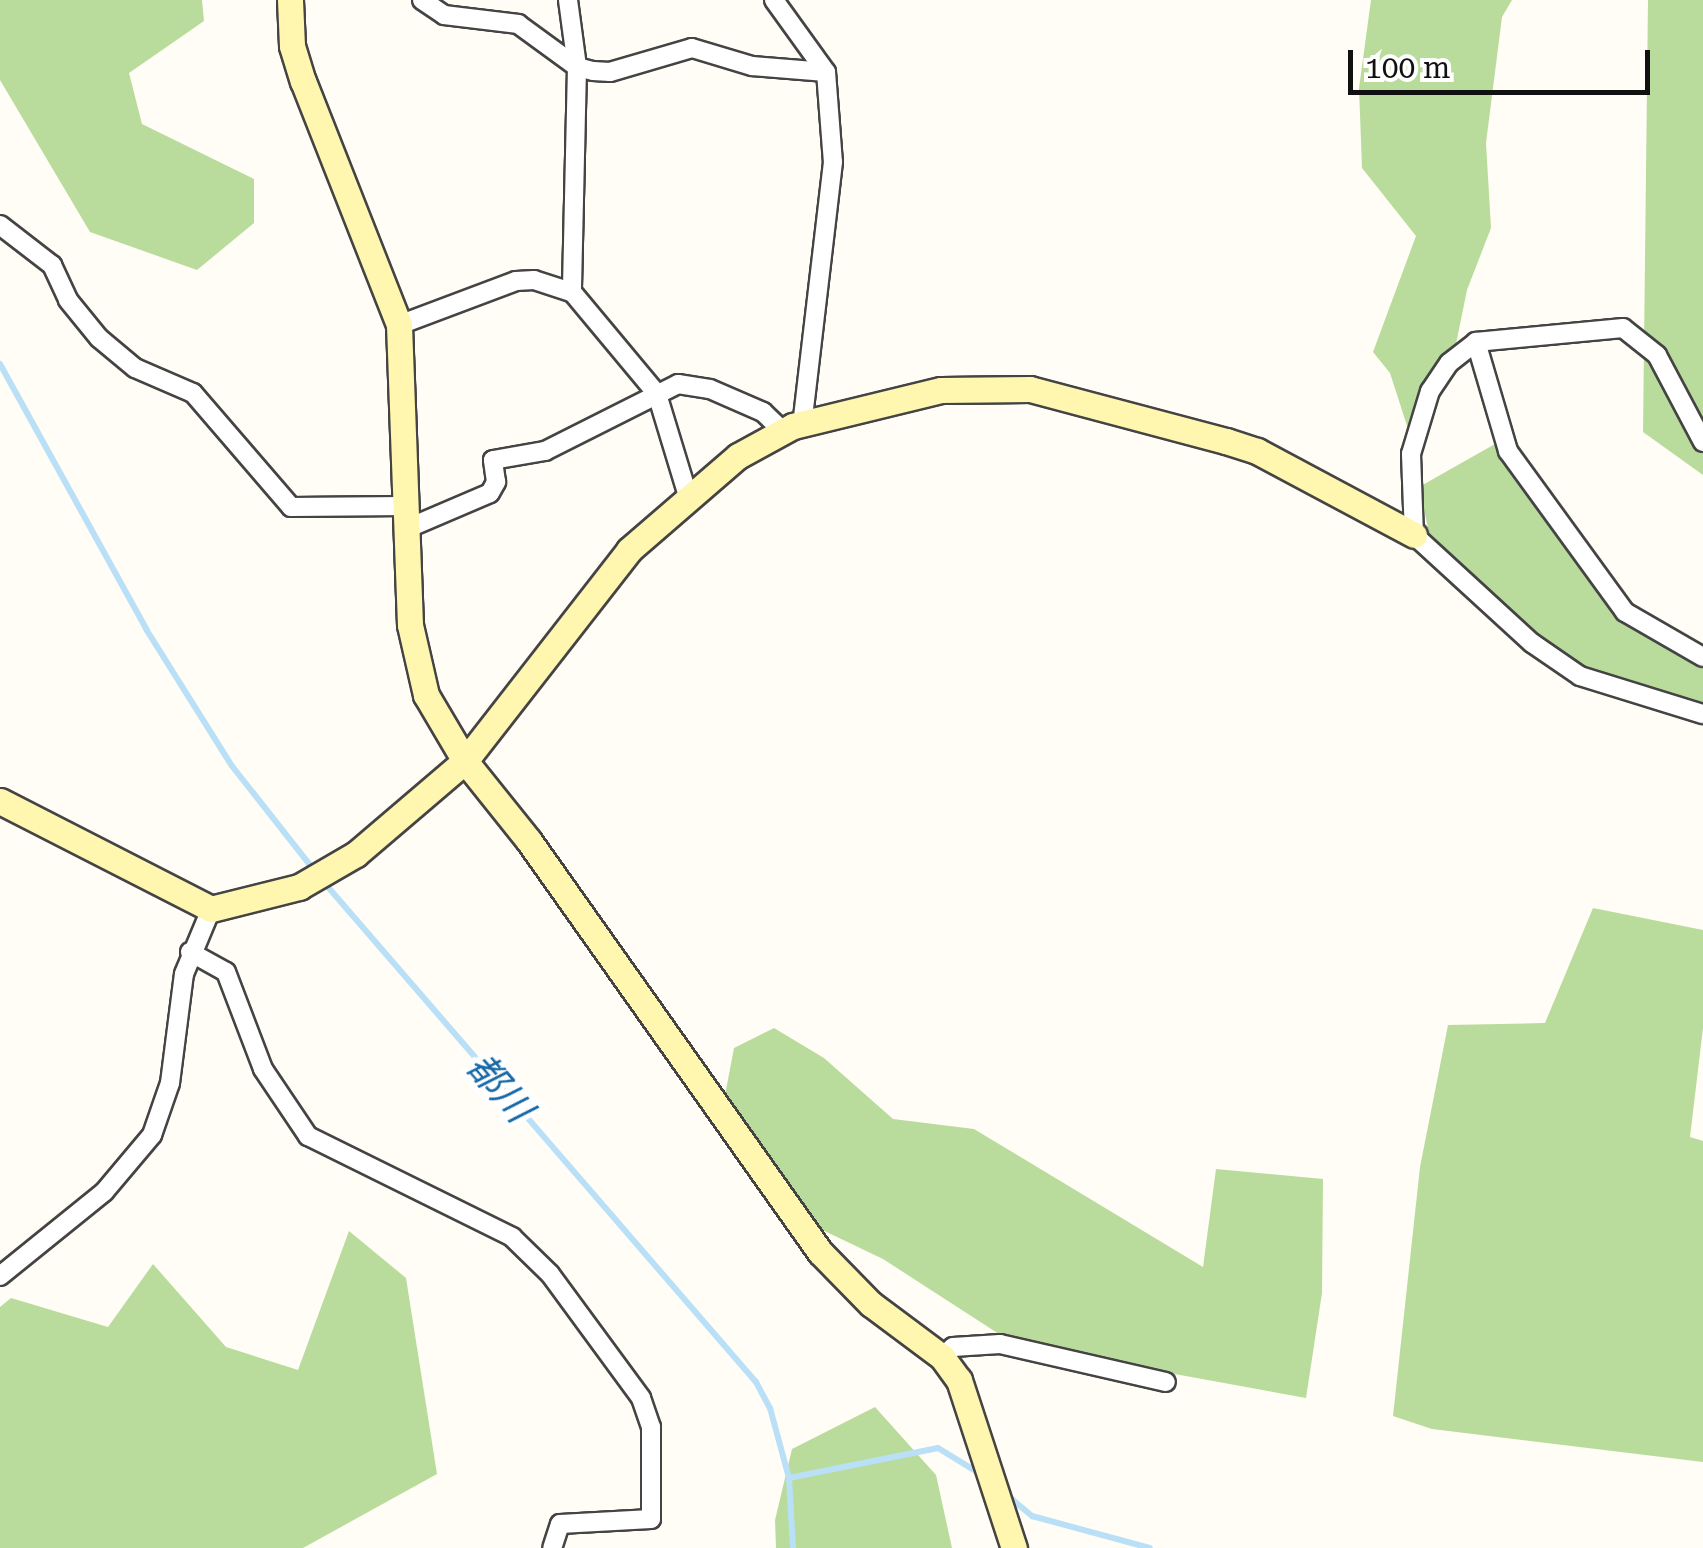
<!DOCTYPE html>
<meta charset="utf-8">
<style>
body{margin:0}
#map{position:relative;width:1703px;height:1548px;overflow:hidden;background:#fffdf5;font-family:"Roboto Serif","Noto Sans JP",serif}
div>[style]{position:absolute}
[style*='--x']{left:calc(var(--x)*1px);top:calc(var(--y)*1px);width:calc(var(--w)*1px);rotate:calc(var(--a)*1deg)}
.forest>*{inset:0;background:#b9dc9c}
.stream>*{height:6px;margin:-3px;padding:0 3px;transform-origin:3px;border-radius:3px;background:#b9e0f7}
.roads{filter:drop-shadow(2px 0 #444) drop-shadow(-2px 0 #444) drop-shadow(0 2px #444) drop-shadow(0 -2px #444)}
.street>*{height:18px;margin:-9px;padding:0 9px;transform-origin:9px;border-radius:9px;background:#fff}
.secondary>*{height:25px;margin:-12.5px;padding:0 12.5px;transform-origin:12.5px;border-radius:12.5px;background:#fff6b0}
span{translate:-50% -50%;white-space:nowrap;text-align:center;line-height:1.15;-webkit-text-stroke:10px #fff;paint-order:stroke}
.water-label{font-size:38px;color:#1768a6;font-style:italic}
.scale{position:absolute;left:1348px;top:50px;width:302px;height:45px;box-sizing:border-box;border:5px solid #111;border-top:0;padding-left:12px;font-size:30px;line-height:35px;white-space:nowrap;color:#111;-webkit-text-stroke:8px #fff;paint-order:stroke}
</style>
<div id="map">
<div class="forest">
<div style="clip-path:polygon(0 0,202px 0,204px 21px,129px 73px,142px 124px,254px 179px,254px 223px,197px 270px,90px 232px,0 80px)"></div>
<div style="clip-path:polygon(1371px 0,1512px 0,1502px 17px,1486px 143px,1491px 228px,1467px 290px,1456px 344px,1438px 368px,1410px 435px,1390px 373px,1373px 352px,1416px 236px,1362px 168px,1359px 88px)"></div>
<div style="clip-path:polygon(1648px 0,1703px 0,1703px 475px,1643px 432px)"></div>
<div style="clip-path:polygon(1495px 444px,1627px 623px,1703px 664px,1703px 725px,1574px 669px,1430px 537px,1419px 487px)"></div>
<div style="clip-path:polygon(1593px 908px,1703px 930px,1703px 1028px,1690px 1137px,1703px 1141px,1703px 1462px,1432px 1429px,1393px 1416px,1420px 1167px,1448px 1025px,1545px 1023px)"></div>
<div style="clip-path:polygon(774px 1028px,824px 1058px,893px 1119px,974px 1129px,1203px 1267px,1216px 1169px,1323px 1179px,1322px 1293px,1306px 1398px,1016px 1345px,883px 1259px,814px 1226px,722px 1111px,734px 1048px)"></div>
<div style="clip-path:polygon(349px 1231px,406px 1278px,437px 1474px,303px 1548px,0 1548px,0 1307px,11px 1298px,108px 1327px,153px 1264px,226px 1347px,298px 1370px)"></div>
<div style="clip-path:polygon(875px 1407px,936px 1475px,952px 1548px,776px 1548px,775px 1520px,792px 1449px)"></div>
</div>
<div class="stream">
<div style="--x:0;--y:364;--w:303;--a:61.1"></div>
<div style="--x:146;--y:629;--w:162;--a:57.9"></div>
<div style="--x:232;--y:766;--w:131;--a:51.8"></div>
<div style="--x:321;--y:879;--w:665;--a:49.15"></div>
<div style="--x:756;--y:1382;--w:30;--a:62"></div>
<div style="--x:770;--y:1408;--w:73;--a:74.8"></div>
<div style="--x:789;--y:1478;--w:70;--a:86.7"></div>
<div style="--x:789;--y:1478;--w:152;--a:-11.4"></div>
<div style="--x:938;--y:1448;--w:52;--a:31.5"></div>
<div style="--x:1007;--y:1495;--w:33;--a:40"></div>
<div style="--x:1032;--y:1516;--w:122;--a:15.2"></div>
</div>
<div class="roads">
<div class="street">
<div style="--x:422;--y:0;--w:27;--a:34"></div>
<div style="--x:444;--y:15;--w:75;--a:6.9"></div>
<div style="--x:518;--y:24;--w:73;--a:36.1"></div>
<div style="--x:577;--y:67;--w:16;--a:14"></div>
<div style="--x:593;--y:71;--w:17;--a:3"></div>
<div style="--x:610;--y:72;--w:85;--a:-16.3"></div>
<div style="--x:692;--y:48;--w:63;--a:16.7"></div>
<div style="--x:752;--y:66;--w:74;--a:4.6"></div>
<div style="--x:568;--y:0;--w:68;--a:82.3"></div>
<div style="--x:577;--y:67;--w:225;--a:91.3"></div>
<div style="--x:774;--y:0;--w:89;--a:54.2"></div>
<div style="--x:826;--y:72;--w:90;--a:85.6"></div>
<div style="--x:833;--y:162;--w:264;--a:96.7"></div>
<div style="--x:0;--y:225;--w:66;--a:37.6"></div>
<div style="--x:52;--y:265;--w:38;--a:65"></div>
<div style="--x:68;--y:300;--w:49;--a:50.8"></div>
<div style="--x:99;--y:338;--w:47;--a:39.8"></div>
<div style="--x:135;--y:368;--w:63;--a:23.3"></div>
<div style="--x:193;--y:393;--w:150;--a:49.3"></div>
<div style="--x:291;--y:507;--w:115;--a:-0.5"></div>
<div style="--x:399;--y:325;--w:125;--a:-20.6"></div>
<div style="--x:516;--y:281;--w:18;--a:-3"></div>
<div style="--x:534;--y:280;--w:40;--a:18"></div>
<div style="--x:572;--y:292;--w:133;--a:50.2"></div>
<div style="--x:657;--y:394;--w:107;--a:73.1"></div>
<div style="--x:1476;--y:342;--w:114;--a:73.6"></div>
<div style="--x:1508;--y:451;--w:199;--a:54"></div>
<div style="--x:1625;--y:612;--w:90;--a:30"></div>
<div style="--x:1703;--y:442;--w:98;--a:-117.9"></div>
<div style="--x:1657;--y:355;--w:43;--a:-141.5"></div>
<div style="--x:1623;--y:328;--w:148;--a:174.6"></div>
<div style="--x:1476;--y:342;--w:34;--a:142"></div>
<div style="--x:1449;--y:363;--w:34;--a:124"></div>
<div style="--x:1430;--y:391;--w:66;--a:106.8"></div>
<div style="--x:1411;--y:454;--w:81;--a:87.9"></div>
<div style="--x:1414;--y:535;--w:160;--a:42.5"></div>
<div style="--x:1532;--y:643;--w:58;--a:34.5"></div>
<div style="--x:1580;--y:676;--w:129;--a:17.2"></div>
<div style="--x:406;--y:529;--w:91;--a:-23.2"></div>
<div style="--x:490;--y:493;--w:13;--a:-61"></div>
<div style="--x:496;--y:482;--w:22;--a:-98"></div>
<div style="--x:493;--y:460;--w:53;--a:-9.8"></div>
<div style="--x:545;--y:451;--w:149;--a:-26.7"></div>
<div style="--x:678;--y:384;--w:32;--a:9"></div>
<div style="--x:710;--y:389;--w:58;--a:23.5"></div>
<div style="--x:763;--y:412;--w:28;--a:44"></div>
<div style="--x:190;--y:952;--w:41;--a:29.1"></div>
<div style="--x:226;--y:972;--w:104;--a:69.1"></div>
<div style="--x:263;--y:1069;--w:81;--a:56.1"></div>
<div style="--x:308;--y:1136;--w:228;--a:26.3"></div>
<div style="--x:512;--y:1237;--w:53;--a:44.2"></div>
<div style="--x:550;--y:1274;--w:154;--a:53.7"></div>
<div style="--x:641;--y:1398;--w:31;--a:71"></div>
<div style="--x:651;--y:1427;--w:92;--a:90"></div>
<div style="--x:651;--y:1519;--w:91;--a:176.9"></div>
<div style="--x:560;--y:1524;--w:25;--a:108"></div>
<div style="--x:0;--y:1276;--w:134;--a:-38.9"></div>
<div style="--x:104;--y:1192;--w:75;--a:-49.9"></div>
<div style="--x:152;--y:1135;--w:55;--a:-70.9"></div>
<div style="--x:170;--y:1083;--w:110;--a:-82.7"></div>
<div style="--x:184;--y:974;--w:70;--a:-67.4"></div>
<div style="--x:942;--y:1357;--w:15;--a:-42"></div>
<div style="--x:953;--y:1347;--w:47;--a:-3.7"></div>
<div style="--x:1000;--y:1344;--w:170;--a:12.9"></div>
</div>
<div class="secondary">
<div style="--x:290;--y:0;--w:46;--a:87.5"></div>
<div style="--x:292;--y:46;--w:37;--a:73"></div>
<div style="--x:303;--y:81;--w:262;--a:68.5"></div>
<div style="--x:399;--y:325;--w:300;--a:87.9"></div>
<div style="--x:410;--y:625;--w:72;--a:77.1"></div>
<div style="--x:426;--y:695;--w:77;--a:59.4"></div>
<div style="--x:465;--y:761;--w:102;--a:51.3"></div>
<div style="--x:529;--y:841;--w:504;--a:54.7"></div>
<div style="--x:820;--y:1252;--w:73;--a:45.6"></div>
<div style="--x:871;--y:1304;--w:89;--a:36.7"></div>
<div style="--x:942;--y:1357;--w:29;--a:54"></div>
<div style="--x:959;--y:1380;--w:177;--a:71.9"></div>
<div style="--x:0;--y:801;--w:237;--a:27.1"></div>
<div style="--x:211;--y:909;--w:91;--a:-14"></div>
<div style="--x:299;--y:887;--w:66;--a:-30.1"></div>
<div style="--x:356;--y:854;--w:143;--a:-40.5"></div>
<div style="--x:465;--y:761;--w:267;--a:-52.1"></div>
<div style="--x:629;--y:550;--w:144;--a:-40.8"></div>
<div style="--x:738;--y:456;--w:63;--a:-28.6"></div>
<div style="--x:793;--y:426;--w:152;--a:-13.7"></div>
<div style="--x:941;--y:390;--w:89;--a:-0.6"></div>
<div style="--x:1030;--y:389;--w:203;--a:14.9"></div>
<div style="--x:1226;--y:441;--w:33;--a:18"></div>
<div style="--x:1257;--y:451;--w:178;--a:28.1"></div>
</div>
</div>
<div class="water-label">
<span style="left:499px;top:1088px;rotate:49deg">都川</span>
</div>
<div class="scale">100 m</div>
</div>
